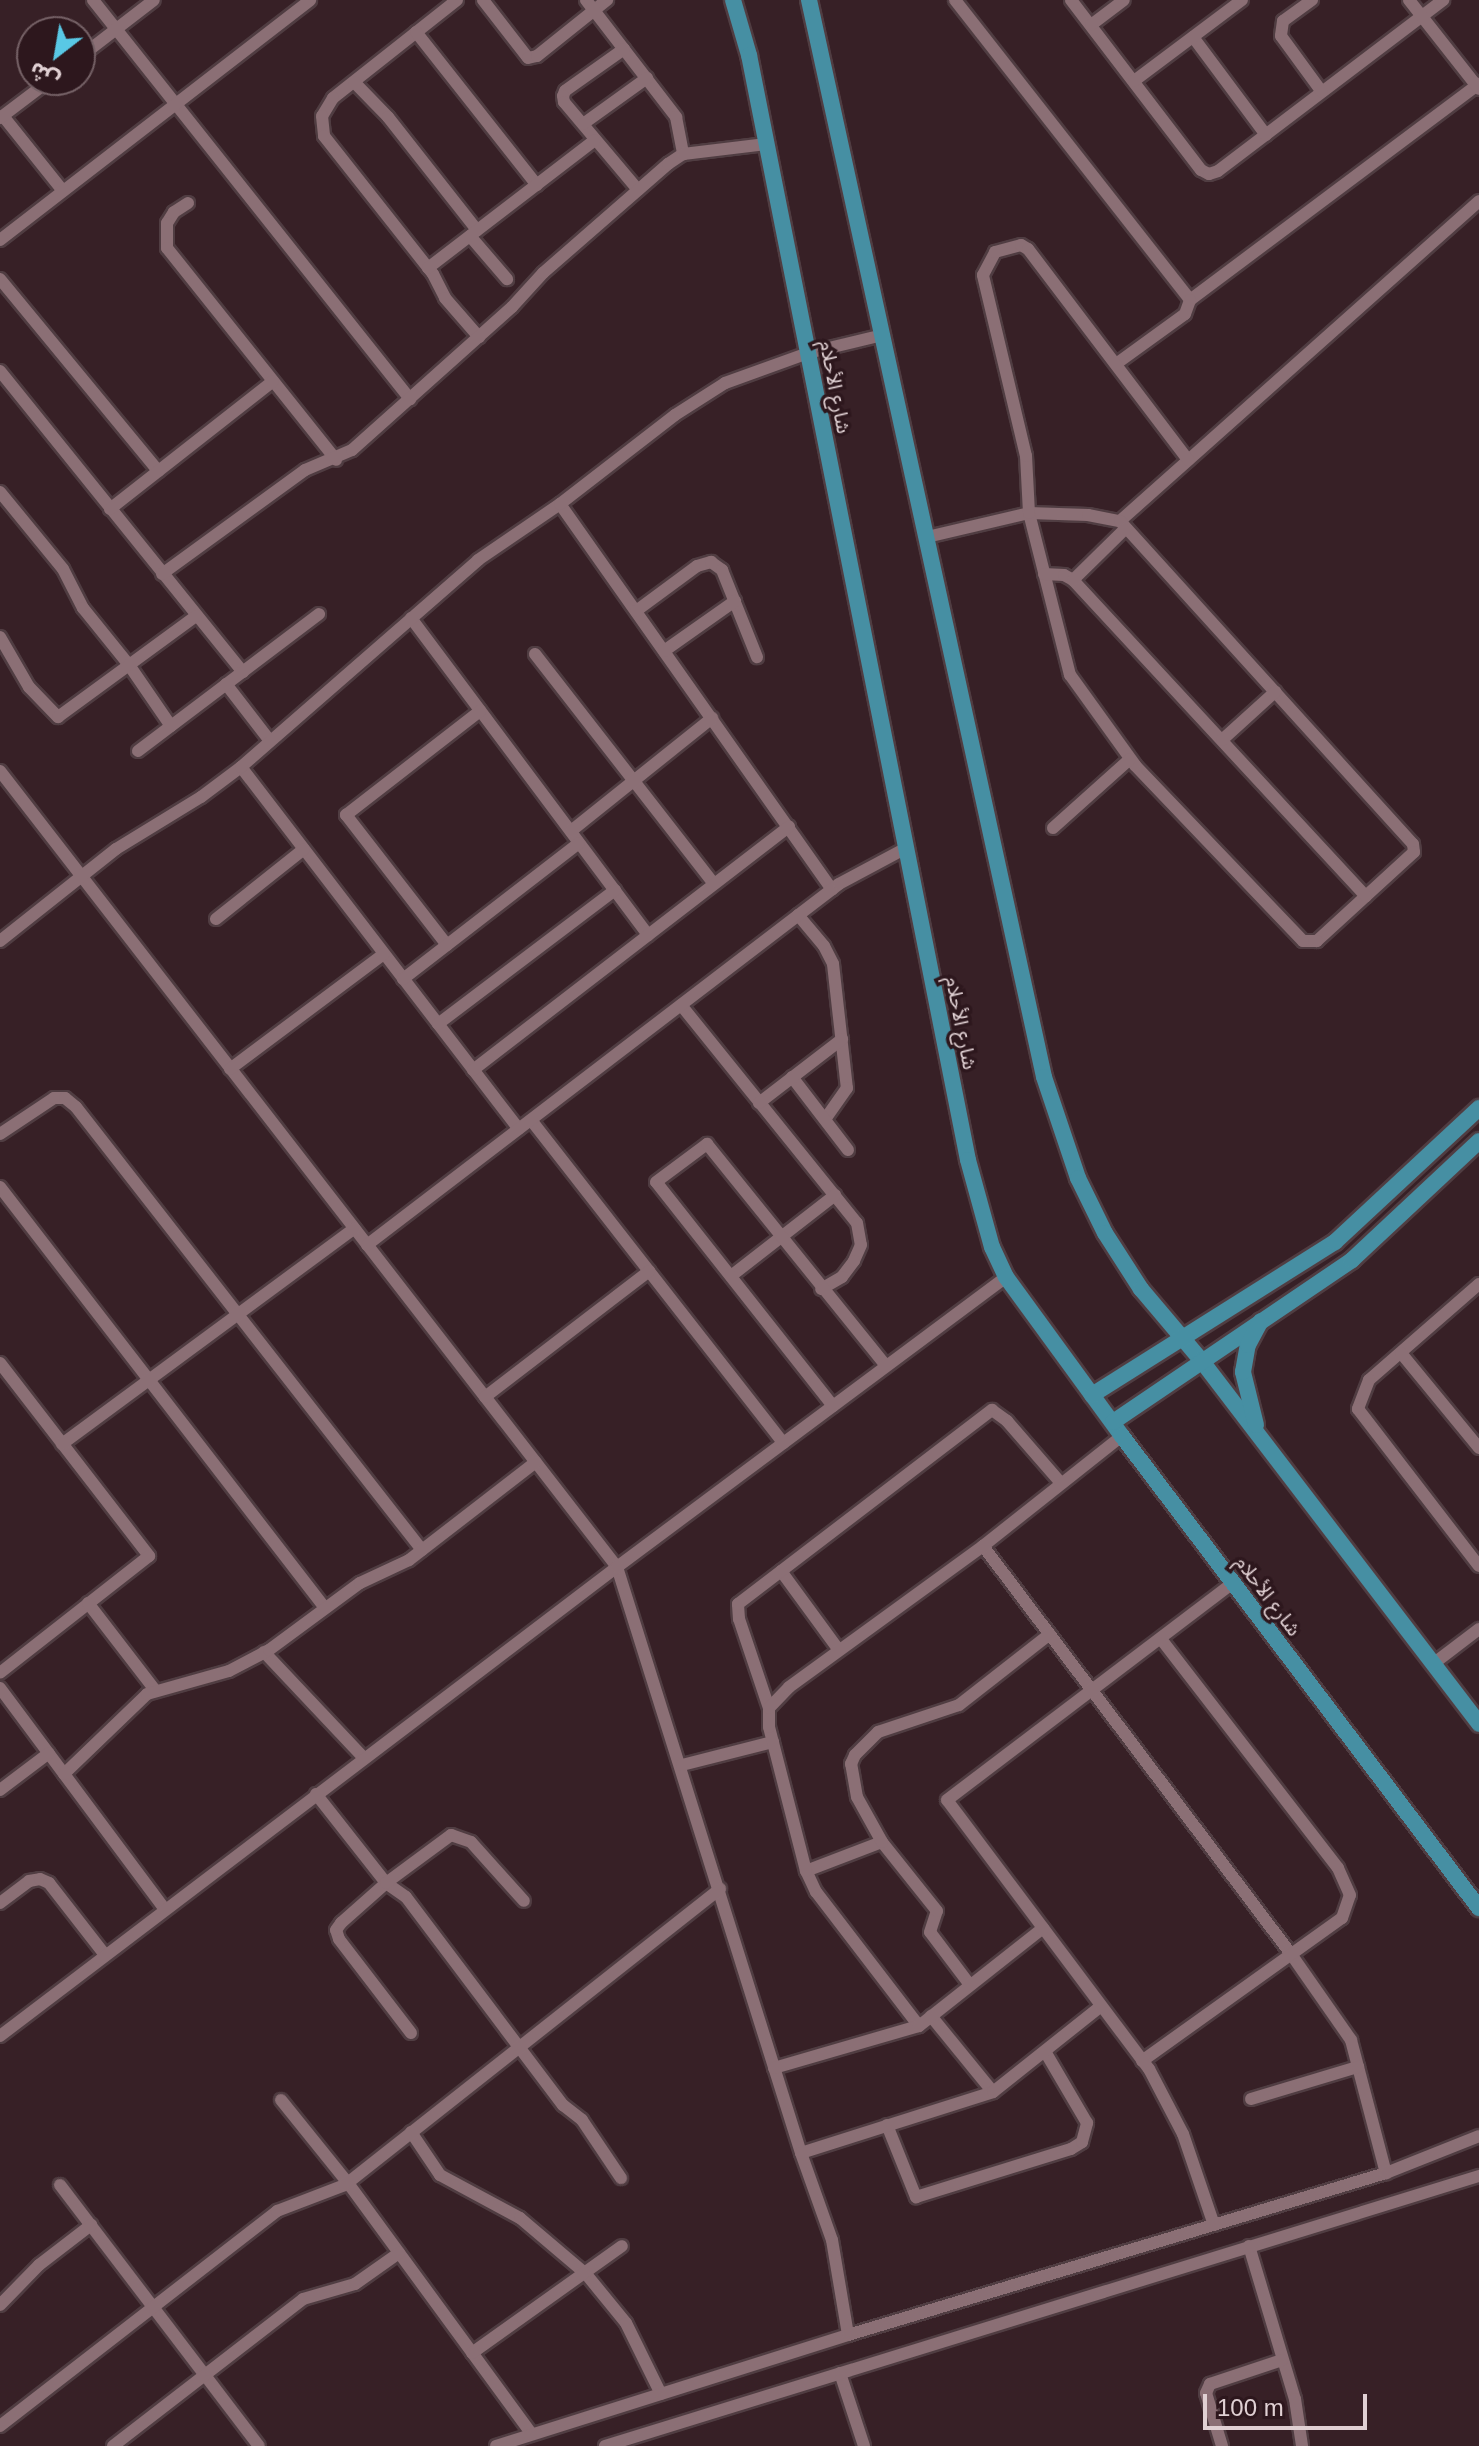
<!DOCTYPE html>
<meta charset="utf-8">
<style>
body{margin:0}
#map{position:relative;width:1479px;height:2446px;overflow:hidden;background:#372026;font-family:Arial,"Noto Sans Arabic",sans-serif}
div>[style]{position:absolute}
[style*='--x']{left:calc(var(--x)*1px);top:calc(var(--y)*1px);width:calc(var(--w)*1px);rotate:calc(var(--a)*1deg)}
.roads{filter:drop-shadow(2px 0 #503d42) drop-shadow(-2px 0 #503d42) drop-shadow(0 2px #503d42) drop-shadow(0 -2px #503d42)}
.minor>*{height:12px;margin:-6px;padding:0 6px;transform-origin:6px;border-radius:6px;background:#8b6f75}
.major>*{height:16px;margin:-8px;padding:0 8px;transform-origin:8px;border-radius:8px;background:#468fa3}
span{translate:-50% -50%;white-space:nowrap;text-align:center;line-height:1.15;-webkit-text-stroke:7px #2d171d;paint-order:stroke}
.street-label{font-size:20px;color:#e0d0d3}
.north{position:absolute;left:16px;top:16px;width:80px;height:80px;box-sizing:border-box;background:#2d171d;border:2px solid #756166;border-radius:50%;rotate:211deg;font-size:22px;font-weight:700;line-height:32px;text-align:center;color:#e0d0d3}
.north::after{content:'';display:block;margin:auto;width:28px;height:36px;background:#59c8e5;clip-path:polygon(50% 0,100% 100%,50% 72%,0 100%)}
.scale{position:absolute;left:1203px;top:2394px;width:164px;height:36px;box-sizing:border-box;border:4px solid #e0d0d3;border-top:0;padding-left:10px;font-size:24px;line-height:28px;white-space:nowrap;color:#e0d0d3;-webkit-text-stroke:6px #2d171d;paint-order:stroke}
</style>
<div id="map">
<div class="roads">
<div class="minor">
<div style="--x:93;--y:0;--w:510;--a:51.53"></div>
<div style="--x:457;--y:0;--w:158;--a:141.7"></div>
<div style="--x:333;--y:98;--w:21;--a:121"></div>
<div style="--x:322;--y:116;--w:20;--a:84"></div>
<div style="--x:324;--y:136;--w:176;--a:51.7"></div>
<div style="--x:433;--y:274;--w:27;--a:63"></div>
<div style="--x:445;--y:298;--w:52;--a:48.9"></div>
<div style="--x:483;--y:0;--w:73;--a:52.2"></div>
<div style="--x:528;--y:58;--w:9;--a:-13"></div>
<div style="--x:537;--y:56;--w:90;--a:-38.7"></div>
<div style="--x:586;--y:0;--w:148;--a:52.4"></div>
<div style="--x:676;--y:117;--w:38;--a:79"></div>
<div style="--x:955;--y:0;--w:381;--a:51.9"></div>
<div style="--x:1190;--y:300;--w:361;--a:-36.8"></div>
<div style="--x:1071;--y:0;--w:214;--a:52.6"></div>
<div style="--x:1201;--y:170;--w:9;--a:27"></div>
<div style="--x:1209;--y:174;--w:9;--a:-18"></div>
<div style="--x:1218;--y:171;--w:283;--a:-37.2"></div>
<div style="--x:1312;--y:0;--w:36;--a:144"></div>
<div style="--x:1283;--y:21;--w:15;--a:98"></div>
<div style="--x:1281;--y:36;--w:69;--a:53.8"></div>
<div style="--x:1409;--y:0;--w:113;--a:51.8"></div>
<div style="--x:1091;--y:25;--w:41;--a:-37.1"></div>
<div style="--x:416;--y:32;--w:195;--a:51.7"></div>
<div style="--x:1193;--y:37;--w:122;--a:53.3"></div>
<div style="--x:624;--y:49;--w:72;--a:144.6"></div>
<div style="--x:565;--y:91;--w:5;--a:112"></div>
<div style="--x:563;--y:96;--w:6;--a:81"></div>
<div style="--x:564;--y:102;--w:115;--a:49.9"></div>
<div style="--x:80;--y:57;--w:93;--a:-37.6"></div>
<div style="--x:1134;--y:81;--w:135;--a:-36.9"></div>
<div style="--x:354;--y:82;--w:49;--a:45.8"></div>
<div style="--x:388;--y:117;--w:144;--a:51.8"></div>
<div style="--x:3;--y:116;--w:96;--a:51.3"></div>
<div style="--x:0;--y:118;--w:63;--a:-37.2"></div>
<div style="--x:583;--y:124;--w:79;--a:-35.7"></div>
<div style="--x:188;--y:203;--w:17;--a:147"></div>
<div style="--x:174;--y:212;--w:13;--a:122"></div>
<div style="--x:167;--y:223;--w:25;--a:90"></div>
<div style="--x:167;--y:248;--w:271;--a:51.4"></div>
<div style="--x:470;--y:236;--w:57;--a:49.3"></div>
<div style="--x:0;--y:240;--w:392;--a:-37.7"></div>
<div style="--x:428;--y:268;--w:210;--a:-37.5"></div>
<div style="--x:0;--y:279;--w:249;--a:50.5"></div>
<div style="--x:1116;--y:364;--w:85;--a:-35.9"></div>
<div style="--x:1185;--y:314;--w:15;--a:-70"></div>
<div style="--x:0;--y:371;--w:387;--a:51.1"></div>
<div style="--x:0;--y:492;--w:99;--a:50.7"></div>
<div style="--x:63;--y:569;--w:44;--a:62.9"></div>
<div style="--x:83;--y:608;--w:73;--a:51.1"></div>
<div style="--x:129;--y:665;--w:74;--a:55.5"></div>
<div style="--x:560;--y:504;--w:472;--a:54.8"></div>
<div style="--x:110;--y:509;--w:207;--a:-38.1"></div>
<div style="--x:1120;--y:521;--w:481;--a:-41.7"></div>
<div style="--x:927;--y:537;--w:105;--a:-13.2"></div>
<div style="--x:1029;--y:513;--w:59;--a:1.9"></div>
<div style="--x:1088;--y:515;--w:33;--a:11"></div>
<div style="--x:1120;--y:521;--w:436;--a:47.8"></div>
<div style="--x:1413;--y:844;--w:8;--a:83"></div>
<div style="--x:1414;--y:852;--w:132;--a:137.5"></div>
<div style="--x:1317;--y:941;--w:14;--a:180"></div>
<div style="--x:1303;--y:941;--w:243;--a:-133.7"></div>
<div style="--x:1135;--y:765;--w:111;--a:-125.8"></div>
<div style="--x:1070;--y:675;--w:167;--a:-104.2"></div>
<div style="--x:1029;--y:513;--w:57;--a:-93"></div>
<div style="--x:1026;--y:456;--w:186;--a:-103.4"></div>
<div style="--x:983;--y:275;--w:26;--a:-62"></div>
<div style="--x:995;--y:252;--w:27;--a:-15"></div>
<div style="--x:1021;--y:245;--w:8;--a:30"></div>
<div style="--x:1028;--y:249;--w:265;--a:52.8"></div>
<div style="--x:162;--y:574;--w:177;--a:-36"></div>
<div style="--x:305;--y:470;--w:51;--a:-23.1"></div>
<div style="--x:352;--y:450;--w:215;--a:-41.8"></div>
<div style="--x:512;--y:307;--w:46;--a:-47.6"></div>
<div style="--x:543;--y:273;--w:166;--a:-41.1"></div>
<div style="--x:668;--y:164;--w:18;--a:-34"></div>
<div style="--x:683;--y:154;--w:84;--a:-6.9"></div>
<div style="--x:1044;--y:574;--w:20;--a:3"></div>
<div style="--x:1064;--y:575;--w:10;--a:29"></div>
<div style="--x:1073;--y:580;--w:431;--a:47.2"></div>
<div style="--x:1073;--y:580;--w:74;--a:-44.5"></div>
<div style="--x:636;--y:611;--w:76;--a:-36.4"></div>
<div style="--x:697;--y:566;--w:15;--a:-16"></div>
<div style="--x:711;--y:562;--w:14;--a:36"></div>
<div style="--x:722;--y:570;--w:94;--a:68.1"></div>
<div style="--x:411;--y:618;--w:396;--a:53.2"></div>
<div style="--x:0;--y:637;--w:58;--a:59.9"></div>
<div style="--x:29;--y:687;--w:42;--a:46"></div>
<div style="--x:58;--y:717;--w:171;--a:-36.2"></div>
<div style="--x:664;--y:651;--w:87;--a:-35.2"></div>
<div style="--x:535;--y:654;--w:291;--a:52.1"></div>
<div style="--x:226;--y:684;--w:72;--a:52.3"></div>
<div style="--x:1222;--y:740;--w:72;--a:-42.2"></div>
<div style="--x:138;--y:751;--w:227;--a:-37.1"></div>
<div style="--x:241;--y:767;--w:456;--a:52.5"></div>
<div style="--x:0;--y:771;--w:1007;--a:52.22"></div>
<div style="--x:617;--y:1567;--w:614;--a:72.57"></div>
<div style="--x:801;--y:2153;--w:92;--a:70.4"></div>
<div style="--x:832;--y:2240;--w:96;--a:80.4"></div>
<div style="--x:1053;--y:828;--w:103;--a:-41.9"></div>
<div style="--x:571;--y:831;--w:181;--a:-38.7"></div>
<div style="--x:798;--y:915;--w:40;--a:50"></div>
<div style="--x:824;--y:946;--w:20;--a:63"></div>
<div style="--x:833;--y:964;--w:125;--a:83.6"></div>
<div style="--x:847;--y:1088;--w:37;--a:125"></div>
<div style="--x:216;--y:919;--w:112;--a:-38.5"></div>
<div style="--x:0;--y:941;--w:148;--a:-38.4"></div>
<div style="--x:116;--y:849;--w:100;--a:-31.5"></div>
<div style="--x:201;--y:797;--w:50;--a:-36.9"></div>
<div style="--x:241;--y:767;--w:315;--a:-41.1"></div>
<div style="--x:478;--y:560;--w:99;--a:-34.3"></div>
<div style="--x:560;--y:504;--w:145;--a:-37.7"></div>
<div style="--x:675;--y:415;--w:59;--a:-32.6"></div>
<div style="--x:725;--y:383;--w:88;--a:-19.9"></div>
<div style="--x:808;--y:353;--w:77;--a:-13.5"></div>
<div style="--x:447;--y:945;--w:165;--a:-127.8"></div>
<div style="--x:346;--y:815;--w:170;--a:-37.8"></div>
<div style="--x:403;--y:979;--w:222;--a:-37.7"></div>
<div style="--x:681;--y:1005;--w:280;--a:51.1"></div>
<div style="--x:857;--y:1223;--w:22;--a:80"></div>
<div style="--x:861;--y:1245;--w:17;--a:114"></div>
<div style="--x:854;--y:1261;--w:20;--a:127"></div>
<div style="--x:842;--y:1277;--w:24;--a:150"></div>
<div style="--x:438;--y:1024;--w:222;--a:-37.1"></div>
<div style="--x:230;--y:1069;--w:192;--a:-36.8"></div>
<div style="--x:473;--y:1070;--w:399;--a:-37.6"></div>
<div style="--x:792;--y:1077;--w:92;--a:52.5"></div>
<div style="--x:759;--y:1103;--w:105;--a:-37.6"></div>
<div style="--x:531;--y:1120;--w:410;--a:52"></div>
<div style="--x:0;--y:1134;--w:65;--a:-33.7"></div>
<div style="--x:54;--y:1098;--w:11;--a:0"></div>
<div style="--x:65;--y:1098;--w:14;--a:39"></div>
<div style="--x:76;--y:1107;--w:562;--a:52.01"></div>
<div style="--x:0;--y:1187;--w:532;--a:52.33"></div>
<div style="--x:367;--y:1245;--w:594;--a:-37.41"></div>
<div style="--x:839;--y:884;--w:76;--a:-28.2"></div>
<div style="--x:731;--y:1276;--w:132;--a:-37.9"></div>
<div style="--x:1479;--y:1284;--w:146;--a:138.9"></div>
<div style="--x:1369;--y:1380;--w:31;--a:111"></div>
<div style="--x:1358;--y:1409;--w:198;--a:52.4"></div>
<div style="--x:1401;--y:1353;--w:123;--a:50.6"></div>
<div style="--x:0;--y:1363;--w:244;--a:52.3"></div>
<div style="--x:149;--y:1556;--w:189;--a:141.9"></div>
<div style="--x:485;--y:1397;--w:207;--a:-37.5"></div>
<div style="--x:833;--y:1406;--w:285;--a:-128.3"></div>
<div style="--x:656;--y:1182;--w:64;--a:-36.7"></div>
<div style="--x:707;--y:1144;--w:285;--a:51.1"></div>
<div style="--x:62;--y:1444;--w:363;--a:-36.4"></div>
<div style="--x:983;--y:1546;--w:511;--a:52.95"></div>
<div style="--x:1291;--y:1954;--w:105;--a:55.1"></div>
<div style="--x:1351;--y:2040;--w:138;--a:75.3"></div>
<div style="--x:781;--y:1571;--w:97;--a:53.8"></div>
<div style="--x:88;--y:1603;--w:110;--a:52.4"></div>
<div style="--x:264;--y:1652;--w:146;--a:46.7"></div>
<div style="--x:1433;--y:1664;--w:58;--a:-37.3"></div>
<div style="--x:0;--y:1688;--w:276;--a:53.3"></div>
<div style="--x:769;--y:1708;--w:94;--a:-108.6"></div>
<div style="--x:739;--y:1619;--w:15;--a:-94"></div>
<div style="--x:738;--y:1604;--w:320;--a:-37.4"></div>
<div style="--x:992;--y:1410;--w:19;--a:36"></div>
<div style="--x:1007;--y:1421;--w:81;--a:49"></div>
<div style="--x:682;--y:1765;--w:94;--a:-14.2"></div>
<div style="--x:64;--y:1774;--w:115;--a:-43.9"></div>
<div style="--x:147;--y:1694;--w:85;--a:-15.7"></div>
<div style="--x:229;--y:1671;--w:45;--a:-27.7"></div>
<div style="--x:269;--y:1650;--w:113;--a:-36.4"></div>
<div style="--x:360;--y:1583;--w:54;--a:-25.1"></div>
<div style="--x:409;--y:1560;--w:160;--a:-37.7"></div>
<div style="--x:0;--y:1790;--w:61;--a:-37.1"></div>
<div style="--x:316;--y:1794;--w:113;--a:51.8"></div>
<div style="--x:386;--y:1883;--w:24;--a:35"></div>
<div style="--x:406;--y:1897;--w:261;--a:53"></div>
<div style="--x:563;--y:2105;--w:24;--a:38"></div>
<div style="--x:582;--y:2120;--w:70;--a:56.1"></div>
<div style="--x:806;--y:1871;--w:81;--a:-20.9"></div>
<div style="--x:0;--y:1903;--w:36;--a:-37"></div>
<div style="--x:29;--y:1881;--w:11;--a:-10"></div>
<div style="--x:40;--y:1879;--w:10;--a:24"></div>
<div style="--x:49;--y:1883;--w:91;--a:52.1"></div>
<div style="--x:970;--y:1985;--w:66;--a:-127"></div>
<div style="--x:930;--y:1932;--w:22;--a:-72"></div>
<div style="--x:937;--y:1911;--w:88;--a:-128.6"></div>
<div style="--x:882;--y:1842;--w:51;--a:-119.1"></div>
<div style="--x:857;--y:1797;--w:34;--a:-100"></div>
<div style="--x:851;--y:1764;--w:10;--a:-66"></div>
<div style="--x:855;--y:1755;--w:33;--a:-45"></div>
<div style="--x:878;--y:1732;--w:85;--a:-18.4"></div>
<div style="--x:959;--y:1705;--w:115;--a:-38"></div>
<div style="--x:931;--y:2016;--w:98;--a:50.8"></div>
<div style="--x:919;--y:2026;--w:169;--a:-127.5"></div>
<div style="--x:816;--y:1892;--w:23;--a:-115"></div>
<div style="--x:806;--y:1871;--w:149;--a:-104.4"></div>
<div style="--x:769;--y:1727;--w:19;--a:-90"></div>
<div style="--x:769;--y:1708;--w:29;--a:-46"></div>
<div style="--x:789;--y:1687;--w:240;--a:-36"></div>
<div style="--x:983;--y:1546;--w:177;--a:-38.4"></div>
<div style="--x:411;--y:2033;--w:118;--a:-127.5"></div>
<div style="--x:339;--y:1939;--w:9;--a:-108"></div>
<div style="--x:336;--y:1930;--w:9;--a:-54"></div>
<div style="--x:341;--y:1923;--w:60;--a:-41.6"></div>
<div style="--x:386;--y:1883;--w:81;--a:-36.4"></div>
<div style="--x:451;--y:1835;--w:21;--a:19"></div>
<div style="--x:471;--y:1842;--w:79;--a:48.1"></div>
<div style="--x:0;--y:2036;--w:775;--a:-37.24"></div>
<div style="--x:617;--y:1567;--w:485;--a:-36.7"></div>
<div style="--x:1142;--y:2061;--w:246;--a:-35.6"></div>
<div style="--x:1342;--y:1918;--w:24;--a:-71"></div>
<div style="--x:1350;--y:1895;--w:30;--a:-114"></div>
<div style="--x:1338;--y:1868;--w:289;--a:-127.7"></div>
<div style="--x:774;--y:2068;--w:151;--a:-16.2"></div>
<div style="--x:919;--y:2026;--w:158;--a:-38.3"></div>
<div style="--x:1251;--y:2099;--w:112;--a:-16.7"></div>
<div style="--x:281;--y:2100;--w:107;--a:51.1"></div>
<div style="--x:348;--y:2183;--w:311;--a:53.8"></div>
<div style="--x:887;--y:2125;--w:78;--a:68.1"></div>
<div style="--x:916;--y:2197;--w:162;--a:-17.2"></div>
<div style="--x:1071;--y:2149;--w:13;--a:-32"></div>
<div style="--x:1082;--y:2142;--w:20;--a:-75"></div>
<div style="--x:1087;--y:2123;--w:81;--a:-120.4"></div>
<div style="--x:411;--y:2132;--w:52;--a:56"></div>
<div style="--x:440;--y:2175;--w:91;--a:28.3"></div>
<div style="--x:520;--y:2218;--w:87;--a:40.3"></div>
<div style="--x:586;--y:2274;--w:63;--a:50.8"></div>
<div style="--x:626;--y:2323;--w:79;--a:63.8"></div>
<div style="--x:801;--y:2153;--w:201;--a:-17.6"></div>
<div style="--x:993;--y:2092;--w:137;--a:-38.5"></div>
<div style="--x:60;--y:2185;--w:328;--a:52.7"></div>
<div style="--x:1214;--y:2225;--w:96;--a:-108.8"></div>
<div style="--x:1183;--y:2134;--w:73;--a:-117.6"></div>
<div style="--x:1149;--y:2069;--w:336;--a:-126.9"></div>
<div style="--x:947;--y:1800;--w:359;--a:-37.2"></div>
<div style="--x:1249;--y:2246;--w:160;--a:73.3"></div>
<div style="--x:1295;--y:2399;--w:48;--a:81.5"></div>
<div style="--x:0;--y:2305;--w:56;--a:-45.7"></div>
<div style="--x:39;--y:2265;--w:66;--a:-37.6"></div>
<div style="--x:472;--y:2353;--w:184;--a:-35.5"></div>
<div style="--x:840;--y:2373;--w:77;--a:71.8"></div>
<div style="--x:0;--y:2426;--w:351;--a:-37.8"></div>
<div style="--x:277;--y:2211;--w:73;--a:-20.9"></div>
<div style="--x:345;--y:2185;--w:478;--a:-38.3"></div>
<div style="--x:113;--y:2446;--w:240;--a:-37.7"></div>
<div style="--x:303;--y:2299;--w:54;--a:-16.1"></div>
<div style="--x:355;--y:2284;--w:54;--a:-35.2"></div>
<div style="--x:496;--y:2446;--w:369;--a:-17.5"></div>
<div style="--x:848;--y:2335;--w:562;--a:-16.76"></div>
<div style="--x:1386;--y:2173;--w:100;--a:-21.7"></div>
<div style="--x:605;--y:2446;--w:915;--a:-17.17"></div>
<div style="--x:1222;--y:2446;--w:55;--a:-106.8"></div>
<div style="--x:1206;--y:2393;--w:10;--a:-66"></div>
<div style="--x:1210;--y:2384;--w:76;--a:-18.4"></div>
</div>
<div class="major">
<div style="--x:733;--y:0;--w:57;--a:73.8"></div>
<div style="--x:749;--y:55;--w:1126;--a:78.79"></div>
<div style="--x:968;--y:1160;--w:90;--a:74.6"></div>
<div style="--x:992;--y:1247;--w:33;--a:65"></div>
<div style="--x:1006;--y:1277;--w:197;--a:53.9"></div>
<div style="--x:1122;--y:1436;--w:592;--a:52.9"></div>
<div style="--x:809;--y:0;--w:1102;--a:77.69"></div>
<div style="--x:1044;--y:1077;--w:107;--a:71.4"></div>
<div style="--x:1078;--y:1178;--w:61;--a:63.9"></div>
<div style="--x:1105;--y:1233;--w:67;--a:57.3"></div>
<div style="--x:1141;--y:1289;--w:93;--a:49.8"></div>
<div style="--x:1201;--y:1360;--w:458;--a:52.6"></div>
<div style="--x:1092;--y:1395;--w:287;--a:-32.2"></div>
<div style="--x:1335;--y:1242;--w:197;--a:-42.9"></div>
<div style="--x:1113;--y:1422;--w:289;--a:-34.1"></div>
<div style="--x:1352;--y:1260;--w:174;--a:-43.1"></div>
<div style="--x:1256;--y:1425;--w:55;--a:-103.8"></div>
<div style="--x:1243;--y:1372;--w:27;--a:-80"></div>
<div style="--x:1248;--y:1345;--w:27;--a:-62"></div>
</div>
</div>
<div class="street-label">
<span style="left:835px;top:387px;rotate:79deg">شارع الأحلام</span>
<span style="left:961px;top:1023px;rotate:79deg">شارع الأحلام</span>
<span style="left:1268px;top:1596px;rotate:53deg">شارع الأحلام</span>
</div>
<div class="north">ش</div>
<div class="scale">100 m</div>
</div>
